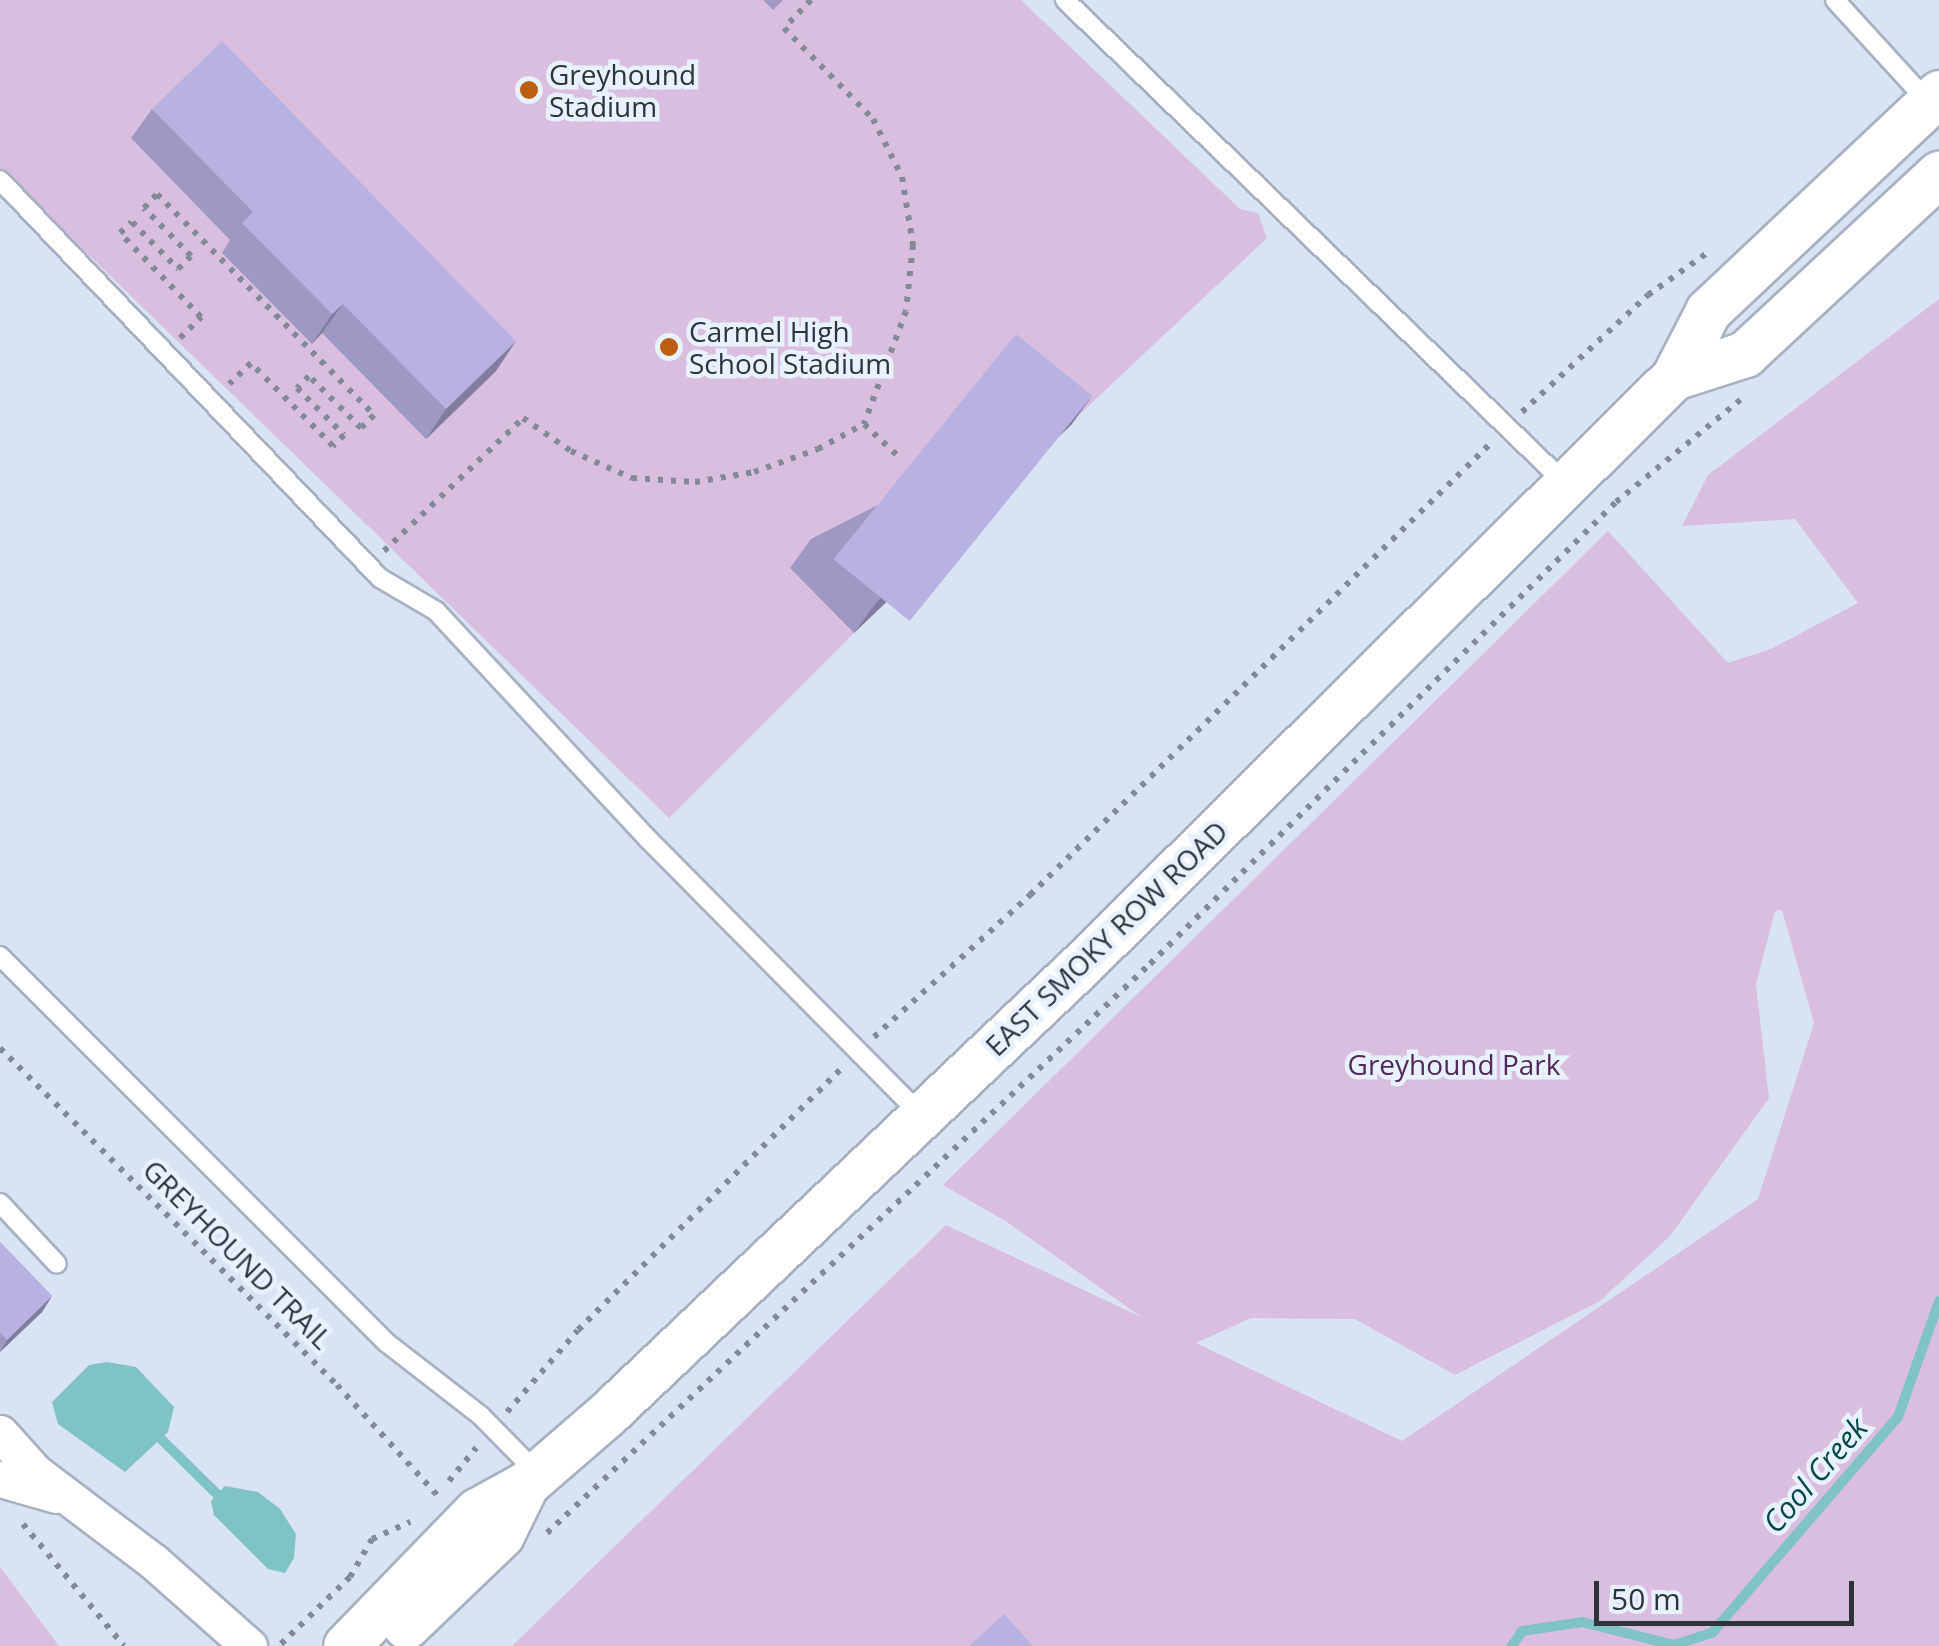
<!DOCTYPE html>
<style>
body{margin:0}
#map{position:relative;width:1939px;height:1646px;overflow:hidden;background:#d8e3f4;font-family:"Open Sans",sans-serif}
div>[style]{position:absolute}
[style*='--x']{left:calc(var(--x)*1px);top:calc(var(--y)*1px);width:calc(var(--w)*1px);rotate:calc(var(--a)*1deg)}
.green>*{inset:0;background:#dabee0}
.water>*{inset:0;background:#80c3c5}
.stream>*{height:10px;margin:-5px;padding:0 5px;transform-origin:5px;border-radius:5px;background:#80c3c5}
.path>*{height:6px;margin-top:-3px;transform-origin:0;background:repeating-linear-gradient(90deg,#828a95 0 5px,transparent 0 13px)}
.roads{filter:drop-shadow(2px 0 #a7b1c1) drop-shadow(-2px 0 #a7b1c1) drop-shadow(0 2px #a7b1c1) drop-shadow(0 -2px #a7b1c1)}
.service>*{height:18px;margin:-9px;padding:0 9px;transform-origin:9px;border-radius:9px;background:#fff}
.minor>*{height:35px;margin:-17.5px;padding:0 17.5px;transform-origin:17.5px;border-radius:17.5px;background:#fff}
.tertiary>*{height:45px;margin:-22.5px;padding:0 22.5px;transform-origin:22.5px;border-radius:22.5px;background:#fff}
.wall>*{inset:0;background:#9e99c3}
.shaded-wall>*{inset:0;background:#817d9f}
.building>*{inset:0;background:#b8b2e3;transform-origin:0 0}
.dots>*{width:28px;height:28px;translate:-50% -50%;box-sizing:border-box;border:5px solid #e8f1fe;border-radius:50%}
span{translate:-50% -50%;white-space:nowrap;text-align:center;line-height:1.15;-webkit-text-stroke:9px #e8f1fe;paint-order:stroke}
.poi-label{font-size:28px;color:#2f343a}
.left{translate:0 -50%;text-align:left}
.street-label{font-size:28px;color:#2f343a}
.park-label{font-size:28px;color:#52285b}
.water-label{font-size:30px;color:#054648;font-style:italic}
.scale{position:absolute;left:1594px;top:1581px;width:260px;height:45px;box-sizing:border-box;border:5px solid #2f343a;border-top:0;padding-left:12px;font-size:30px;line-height:35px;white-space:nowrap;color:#2f343a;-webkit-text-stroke:8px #e8f1fe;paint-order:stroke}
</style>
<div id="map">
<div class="green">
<div style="clip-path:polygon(0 0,1021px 0,1240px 209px,1258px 213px,1267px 238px,961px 526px,669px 818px,0 169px)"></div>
<div style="clip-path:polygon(evenodd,1939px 299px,1939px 1646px,512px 1646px,946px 1225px,1143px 1318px,1007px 1222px,943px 1185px,1608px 531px,1728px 663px,1771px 649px,1858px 603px,1795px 519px,1682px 526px,1708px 475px,1939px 299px,1782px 910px,1814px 1023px,1758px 1199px,1402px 1441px,1196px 1343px,1251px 1318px,1355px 1319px,1455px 1375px,1600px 1301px,1670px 1236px,1769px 1098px,1756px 984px,1775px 911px,1782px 910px)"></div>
<div style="clip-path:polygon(0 1567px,59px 1646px,0 1646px)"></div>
</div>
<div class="water">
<div style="clip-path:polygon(107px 1362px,136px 1367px,174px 1407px,168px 1432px,125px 1472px,58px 1424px,52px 1402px,89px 1365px)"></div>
<div style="clip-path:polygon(225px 1486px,258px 1492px,280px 1509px,296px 1534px,294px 1558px,285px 1573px,268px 1569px,214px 1515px,211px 1501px)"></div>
</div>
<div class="stream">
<div style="--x:161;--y:1439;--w:78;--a:44.5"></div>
<div style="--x:1512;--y:1646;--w:18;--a:-56"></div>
<div style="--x:1522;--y:1631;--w:61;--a:-8.5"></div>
<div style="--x:1582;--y:1622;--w:95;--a:14"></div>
<div style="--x:1674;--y:1645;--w:40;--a:-18"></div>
<div style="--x:1712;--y:1633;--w:285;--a:-49.3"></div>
<div style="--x:1898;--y:1417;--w:123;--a:-70.5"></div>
</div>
<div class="path">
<div style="--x:811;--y:0;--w:39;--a:134"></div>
<div style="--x:784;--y:28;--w:127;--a:45.6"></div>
<div style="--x:873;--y:119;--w:65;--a:63.4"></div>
<div style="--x:902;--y:177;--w:69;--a:80.8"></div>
<div style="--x:913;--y:245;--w:66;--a:96.1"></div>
<div style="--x:906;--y:311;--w:121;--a:110.4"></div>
<div style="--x:864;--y:424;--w:51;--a:43.4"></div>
<div style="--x:180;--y:338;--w:30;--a:-45"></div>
<div style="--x:201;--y:317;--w:117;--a:-134"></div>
<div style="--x:120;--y:233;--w:16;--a:-43"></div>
<div style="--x:132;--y:222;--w:66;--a:45.6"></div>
<div style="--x:178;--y:269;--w:18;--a:-45"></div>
<div style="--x:191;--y:256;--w:67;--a:-134.4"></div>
<div style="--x:144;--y:208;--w:19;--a:-47"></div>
<div style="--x:157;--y:194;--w:310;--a:45.5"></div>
<div style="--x:374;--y:415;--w:18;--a:135"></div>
<div style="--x:361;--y:428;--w:74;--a:-135"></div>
<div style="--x:309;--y:376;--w:17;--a:135"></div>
<div style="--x:297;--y:388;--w:66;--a:45"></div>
<div style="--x:344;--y:435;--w:16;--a:135"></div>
<div style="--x:333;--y:446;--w:117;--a:-134.7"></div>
<div style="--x:251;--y:363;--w:30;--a:136"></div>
<div style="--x:1522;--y:412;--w:172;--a:-42.9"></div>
<div style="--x:1648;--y:295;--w:76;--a:-35.4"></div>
<div style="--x:384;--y:551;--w:192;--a:-43.7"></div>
<div style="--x:523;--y:418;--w:58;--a:34.5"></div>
<div style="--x:571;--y:451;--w:67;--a:23.9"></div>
<div style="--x:632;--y:478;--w:63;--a:3.6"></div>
<div style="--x:695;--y:482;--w:60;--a:-9.6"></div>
<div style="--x:754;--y:472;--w:68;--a:-19.8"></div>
<div style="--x:818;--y:449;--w:52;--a:-28.5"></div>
<div style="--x:874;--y:1037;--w:211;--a:-42.3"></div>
<div style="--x:1030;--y:895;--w:647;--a:-44.44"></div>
<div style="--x:0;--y:1048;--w:477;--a:45"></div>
<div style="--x:337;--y:1385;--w:150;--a:47.7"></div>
<div style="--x:507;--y:1412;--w:108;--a:-49.1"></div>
<div style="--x:578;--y:1330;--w:375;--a:-44.8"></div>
<div style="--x:449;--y:1481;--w:43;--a:-50.7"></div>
<div style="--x:23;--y:1524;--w:158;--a:50.4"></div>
<div style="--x:547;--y:1533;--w:829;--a:-43.34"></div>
<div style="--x:1150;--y:964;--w:656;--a:-44.75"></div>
<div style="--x:1616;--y:502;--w:167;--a:-39.4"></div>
<div style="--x:281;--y:1644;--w:96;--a:-44.2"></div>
<div style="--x:350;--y:1577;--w:44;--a:-59.9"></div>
<div style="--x:372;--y:1539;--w:42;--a:-24.1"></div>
</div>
<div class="roads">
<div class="service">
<div style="--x:1065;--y:0;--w:694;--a:44.01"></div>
<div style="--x:1835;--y:0;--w:139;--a:47.6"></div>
<div style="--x:0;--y:180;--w:550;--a:46.33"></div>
<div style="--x:380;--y:578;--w:65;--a:30.5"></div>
<div style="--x:436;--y:611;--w:311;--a:47.1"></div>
<div style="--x:648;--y:839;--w:388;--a:45.3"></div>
<div style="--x:0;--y:956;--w:547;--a:45"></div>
<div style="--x:387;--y:1343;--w:119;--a:37.8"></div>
<div style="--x:481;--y:1416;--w:80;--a:45.5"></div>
<div style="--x:0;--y:1203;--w:83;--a:46.9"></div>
</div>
<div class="minor">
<div style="--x:0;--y:1433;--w:52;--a:48.1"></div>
<div style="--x:35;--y:1472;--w:149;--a:37.1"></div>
<div style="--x:154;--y:1562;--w:127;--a:41.5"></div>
<div style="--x:0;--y:1479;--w:58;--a:15.9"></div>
</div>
<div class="tertiary">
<div style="--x:1674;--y:377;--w:75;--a:-17.9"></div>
<div style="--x:1745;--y:354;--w:265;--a:-42.9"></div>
<div style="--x:406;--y:1626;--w:132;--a:-43.8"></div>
<div style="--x:501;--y:1535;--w:57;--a:-63.9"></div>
<div style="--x:346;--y:1646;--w:188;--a:-45.9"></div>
<div style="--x:477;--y:1511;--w:56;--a:-28.9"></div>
<div style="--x:526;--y:1484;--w:107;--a:-40.8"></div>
<div style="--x:607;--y:1414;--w:657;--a:-43.46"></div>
<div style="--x:1084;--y:962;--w:831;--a:-44.76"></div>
<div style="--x:1674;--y:377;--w:74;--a:-62.7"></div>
<div style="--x:1708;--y:311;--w:318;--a:-43.3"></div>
</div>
</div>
<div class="wall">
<div style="clip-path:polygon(763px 0,783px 0,773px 10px)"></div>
<div style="clip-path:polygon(152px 109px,496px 371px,426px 439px,322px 333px,312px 344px,222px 253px,230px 240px,131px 138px)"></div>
<div style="clip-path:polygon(1092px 396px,1071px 425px,854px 633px,790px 568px,811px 539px)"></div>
<div style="clip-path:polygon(0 1242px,52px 1296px,42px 1312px,0 1352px)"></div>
</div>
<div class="shaded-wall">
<div style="clip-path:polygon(343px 304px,322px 333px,312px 344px,332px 314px)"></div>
<div style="clip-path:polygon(516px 341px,496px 371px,426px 439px,446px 409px)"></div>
<div style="clip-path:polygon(1092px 396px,1071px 425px,854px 633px,875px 604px)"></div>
<div style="clip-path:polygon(52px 1296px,42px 1312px,0 1352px,7px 1340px)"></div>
</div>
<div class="building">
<div style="clip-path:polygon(222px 41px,516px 341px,446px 409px,343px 304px,332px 314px,242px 223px,253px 212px,152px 109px)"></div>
<div style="left:1016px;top:334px;width:98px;height:290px;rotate:39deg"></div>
<div style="clip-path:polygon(0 1242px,52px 1296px,7px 1340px,0 1333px)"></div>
<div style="clip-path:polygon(1004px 1614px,1033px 1646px,969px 1646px)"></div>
</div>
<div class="dots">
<div style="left:529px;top:90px;background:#bb5e0f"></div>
<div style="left:669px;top:347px;background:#bb5e0f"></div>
</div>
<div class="poi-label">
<span class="left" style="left:549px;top:90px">Greyhound<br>Stadium</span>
<span class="left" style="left:689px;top:347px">Carmel High<br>School Stadium</span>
</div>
<div class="street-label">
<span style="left:1106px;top:938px;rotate:-44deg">EAST SMOKY ROW ROAD</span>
<span style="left:238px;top:1254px;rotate:45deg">GREYHOUND TRAIL</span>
</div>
<div class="park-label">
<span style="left:1454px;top:1064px">Greyhound Park</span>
</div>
<div class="water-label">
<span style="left:1815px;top:1475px;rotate:-49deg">Cool Creek</span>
</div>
<div class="scale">50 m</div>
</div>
